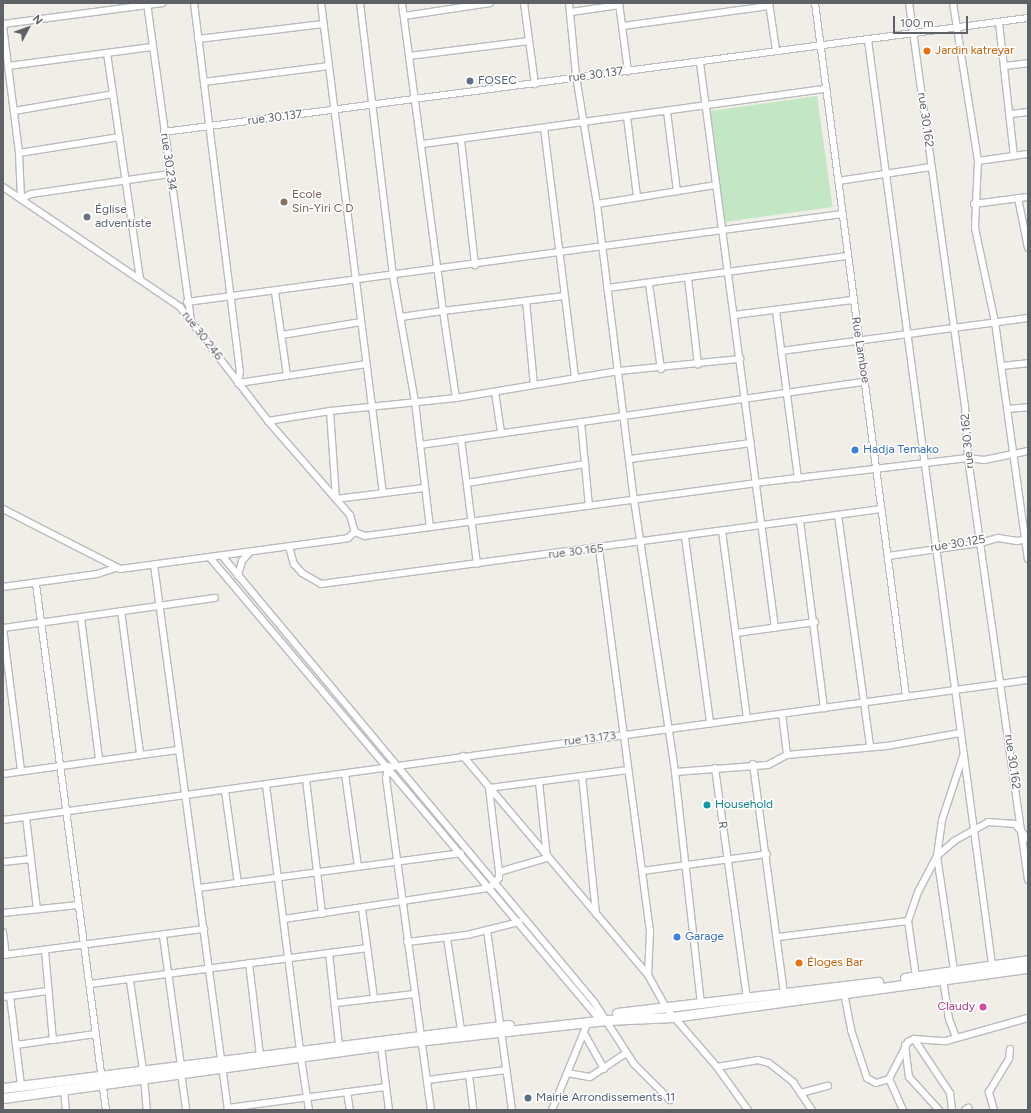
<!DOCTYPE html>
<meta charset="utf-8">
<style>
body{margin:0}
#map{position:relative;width:1031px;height:1113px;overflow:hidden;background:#f0eee6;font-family:Figtree,sans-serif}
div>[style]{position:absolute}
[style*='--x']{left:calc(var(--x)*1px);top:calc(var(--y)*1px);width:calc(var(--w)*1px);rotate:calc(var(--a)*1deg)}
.green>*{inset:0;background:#c3e6c4;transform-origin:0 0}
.roads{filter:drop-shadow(1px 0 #b8bbbf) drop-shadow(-1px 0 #b8bbbf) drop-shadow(0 1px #b8bbbf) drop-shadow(0 -1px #b8bbbf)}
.street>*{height:6px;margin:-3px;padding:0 3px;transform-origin:3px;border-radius:3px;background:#fff}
.secondary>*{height:9px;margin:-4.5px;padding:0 4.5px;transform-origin:4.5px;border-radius:4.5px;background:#fff}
.dots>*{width:11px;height:11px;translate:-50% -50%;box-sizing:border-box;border:2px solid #fff;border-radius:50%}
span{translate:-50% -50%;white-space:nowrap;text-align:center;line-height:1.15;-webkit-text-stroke:3px #fff;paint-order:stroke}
.food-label{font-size:12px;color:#c56008}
.left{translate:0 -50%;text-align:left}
.street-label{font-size:12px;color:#5e6166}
.service-label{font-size:12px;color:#4e5e75}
.education-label{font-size:12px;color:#785e54}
.worship-label{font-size:12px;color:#5b616d}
.shop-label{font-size:12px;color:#366cbe}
.culture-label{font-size:12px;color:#0d838f}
.hotel-label{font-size:12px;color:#b23c85}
.right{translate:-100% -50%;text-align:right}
.frame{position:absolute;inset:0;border:4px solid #5e6166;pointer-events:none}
.north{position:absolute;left:8px;top:8px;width:40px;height:40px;-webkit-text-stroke:3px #fff;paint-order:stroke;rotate:49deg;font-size:11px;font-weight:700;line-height:16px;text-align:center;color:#5e6166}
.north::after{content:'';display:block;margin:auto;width:14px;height:18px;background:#5e6166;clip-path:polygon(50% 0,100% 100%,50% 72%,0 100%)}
.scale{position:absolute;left:893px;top:16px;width:75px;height:18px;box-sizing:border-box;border:2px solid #5e6166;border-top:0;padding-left:5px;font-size:12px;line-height:14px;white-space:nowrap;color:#5e6166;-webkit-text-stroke:3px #fff;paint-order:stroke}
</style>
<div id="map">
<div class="green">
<div style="left:817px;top:96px;width:112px;height:109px;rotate:82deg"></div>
</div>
<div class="roads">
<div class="street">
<div style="--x:147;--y:3;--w:319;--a:82.1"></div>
<div style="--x:194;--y:3;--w:371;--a:82.9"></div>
<div style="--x:240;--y:371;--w:12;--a:99"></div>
<div style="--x:238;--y:383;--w:129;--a:-8.4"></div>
<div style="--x:321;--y:3;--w:493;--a:82.8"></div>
<div style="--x:360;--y:3;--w:275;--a:83.1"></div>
<div style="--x:393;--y:276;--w:128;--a:80.1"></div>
<div style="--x:415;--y:402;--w:126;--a:83.2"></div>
<div style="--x:524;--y:3;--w:82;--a:82.3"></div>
<div style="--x:569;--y:3;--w:73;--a:84.5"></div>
<div style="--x:576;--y:76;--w:130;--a:80.7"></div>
<div style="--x:597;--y:204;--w:298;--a:82.9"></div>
<div style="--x:634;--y:500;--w:275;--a:81.4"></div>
<div style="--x:675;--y:772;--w:232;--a:83.6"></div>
<div style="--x:619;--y:3;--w:69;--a:82.5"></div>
<div style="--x:769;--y:3;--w:48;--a:81.5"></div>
<div style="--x:815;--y:3;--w:699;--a:82.52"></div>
<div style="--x:909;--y:3;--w:407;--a:82.1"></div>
<div style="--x:965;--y:406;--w:52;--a:86.7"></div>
<div style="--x:968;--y:458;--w:426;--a:81.9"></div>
<div style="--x:953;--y:3;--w:160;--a:81"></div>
<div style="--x:978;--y:161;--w:67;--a:92.6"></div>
<div style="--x:975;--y:228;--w:96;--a:78"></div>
<div style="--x:995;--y:322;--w:239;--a:82.1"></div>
<div style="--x:571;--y:12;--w:49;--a:-8.3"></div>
<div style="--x:404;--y:16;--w:87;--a:-8.6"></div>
<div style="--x:999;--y:23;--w:134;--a:83.6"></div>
<div style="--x:3;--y:24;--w:161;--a:-7.5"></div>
<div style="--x:3;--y:26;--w:128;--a:82.8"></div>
<div style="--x:19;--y:153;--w:46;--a:87.5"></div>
<div style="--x:623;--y:26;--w:147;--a:-7.8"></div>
<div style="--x:198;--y:39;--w:126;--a:-6.8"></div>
<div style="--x:868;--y:40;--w:933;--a:82.36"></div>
<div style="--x:107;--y:53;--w:228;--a:81.7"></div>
<div style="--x:409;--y:56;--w:121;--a:-7.1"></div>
<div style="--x:700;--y:63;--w:570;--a:82.44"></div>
<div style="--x:8;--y:66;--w:145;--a:-7.5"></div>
<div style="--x:1005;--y:66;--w:23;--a:-7"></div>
<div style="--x:204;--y:82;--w:126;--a:-7.3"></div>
<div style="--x:14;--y:111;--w:100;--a:-9.7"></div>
<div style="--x:667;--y:111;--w:81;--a:82.9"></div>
<div style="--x:1011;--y:114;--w:17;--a:-7"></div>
<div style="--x:627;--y:117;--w:80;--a:82.8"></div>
<div style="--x:544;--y:128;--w:251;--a:82.9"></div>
<div style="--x:164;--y:132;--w:871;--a:-7.52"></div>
<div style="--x:461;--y:140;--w:126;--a:83.6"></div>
<div style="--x:422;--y:144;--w:408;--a:-7.8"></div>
<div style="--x:19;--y:153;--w:102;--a:-9"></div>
<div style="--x:978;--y:161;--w:50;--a:-8"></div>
<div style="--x:838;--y:181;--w:94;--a:-8.6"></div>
<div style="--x:3;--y:187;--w:214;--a:34.1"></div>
<div style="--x:180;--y:307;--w:144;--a:52.3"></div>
<div style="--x:268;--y:421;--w:125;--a:48.9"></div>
<div style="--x:350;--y:515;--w:18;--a:74"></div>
<div style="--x:1018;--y:198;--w:51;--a:78.7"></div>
<div style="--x:21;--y:199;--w:11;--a:-27"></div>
<div style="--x:31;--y:194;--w:140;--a:-8.2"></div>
<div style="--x:597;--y:204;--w:121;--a:-9.1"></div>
<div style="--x:974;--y:204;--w:54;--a:-7.4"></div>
<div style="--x:688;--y:278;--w:87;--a:83.4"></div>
<div style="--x:649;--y:284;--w:86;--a:82"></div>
<div style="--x:607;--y:288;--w:243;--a:-7.6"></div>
<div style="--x:275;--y:292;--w:84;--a:81.8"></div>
<div style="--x:526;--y:301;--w:84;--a:84.6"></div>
<div style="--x:187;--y:302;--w:661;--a:-7.65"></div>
<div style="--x:776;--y:311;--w:169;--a:82.5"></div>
<div style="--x:734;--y:315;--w:119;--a:-7.2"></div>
<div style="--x:401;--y:317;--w:42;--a:-8.1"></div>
<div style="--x:443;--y:311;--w:311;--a:-97.6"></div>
<div style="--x:282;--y:335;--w:80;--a:-9.3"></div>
<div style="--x:781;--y:351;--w:249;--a:-7.6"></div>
<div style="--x:1001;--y:366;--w:27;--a:-6"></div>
<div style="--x:495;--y:392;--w:40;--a:81.5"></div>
<div style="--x:456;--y:398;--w:88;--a:-98.5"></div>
<div style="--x:443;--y:311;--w:122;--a:-7.1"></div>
<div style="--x:1007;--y:409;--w:21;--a:-5"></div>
<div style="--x:330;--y:411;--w:88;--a:86.1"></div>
<div style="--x:336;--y:499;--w:89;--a:-7.1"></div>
<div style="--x:268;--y:421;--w:63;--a:-9.2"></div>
<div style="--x:330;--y:411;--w:127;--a:-5.9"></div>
<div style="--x:456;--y:398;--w:165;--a:-9.4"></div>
<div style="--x:619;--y:371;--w:122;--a:-5.7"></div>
<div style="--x:581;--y:422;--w:84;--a:84.6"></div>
<div style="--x:461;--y:439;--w:126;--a:82.7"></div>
<div style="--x:420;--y:445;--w:449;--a:-8.1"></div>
<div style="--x:630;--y:459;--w:122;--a:-7.5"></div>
<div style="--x:467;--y:483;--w:120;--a:-9.1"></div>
<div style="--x:3;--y:509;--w:131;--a:27.1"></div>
<div style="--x:120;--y:569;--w:230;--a:-7.7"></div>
<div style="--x:348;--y:538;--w:9;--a:-41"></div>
<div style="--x:838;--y:515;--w:234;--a:82.1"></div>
<div style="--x:800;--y:521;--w:189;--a:82.7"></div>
<div style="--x:722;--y:531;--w:189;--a:82.4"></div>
<div style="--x:355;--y:532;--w:11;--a:22"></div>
<div style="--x:365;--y:536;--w:394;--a:-7.7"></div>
<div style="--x:755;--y:483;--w:214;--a:-6.7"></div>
<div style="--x:968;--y:458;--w:16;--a:7"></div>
<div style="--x:984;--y:460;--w:45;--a:-11.6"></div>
<div style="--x:685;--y:537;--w:188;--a:82.3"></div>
<div style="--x:289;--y:547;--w:18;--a:74"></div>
<div style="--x:294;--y:564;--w:12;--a:48"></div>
<div style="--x:302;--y:573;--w:22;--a:30"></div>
<div style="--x:321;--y:584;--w:565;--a:-7.63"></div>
<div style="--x:599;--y:549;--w:385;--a:82.4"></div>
<div style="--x:650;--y:931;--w:44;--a:92.6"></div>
<div style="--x:888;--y:556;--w:93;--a:-8"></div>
<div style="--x:980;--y:543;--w:19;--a:-16"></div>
<div style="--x:998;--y:538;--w:19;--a:9"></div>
<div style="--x:1017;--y:541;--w:11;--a:-10"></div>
<div style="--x:223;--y:557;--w:579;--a:50.18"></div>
<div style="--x:594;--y:1002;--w:74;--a:57.2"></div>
<div style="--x:634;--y:1064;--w:51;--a:45"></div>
<div style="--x:211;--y:559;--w:603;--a:49.84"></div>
<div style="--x:154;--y:565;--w:550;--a:82.27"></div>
<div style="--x:238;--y:576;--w:16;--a:-75"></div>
<div style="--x:242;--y:561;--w:11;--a:-49"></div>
<div style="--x:36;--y:584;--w:531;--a:82.42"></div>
<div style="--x:3;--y:587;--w:95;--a:-7.9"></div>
<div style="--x:97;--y:574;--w:20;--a:-18"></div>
<div style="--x:121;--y:611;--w:143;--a:82.4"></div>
<div style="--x:81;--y:618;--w:142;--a:82.7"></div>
<div style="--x:3;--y:628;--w:214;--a:-8.1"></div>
<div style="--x:3;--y:628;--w:144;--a:82.8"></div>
<div style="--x:736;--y:633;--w:80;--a:-7.9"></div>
<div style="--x:782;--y:714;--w:41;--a:83"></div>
<div style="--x:463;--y:756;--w:287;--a:49.8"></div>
<div style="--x:648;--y:975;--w:39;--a:61"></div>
<div style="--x:667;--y:1009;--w:77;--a:49.2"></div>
<div style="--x:717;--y:1067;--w:53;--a:54.2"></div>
<div style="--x:753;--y:764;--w:230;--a:82.3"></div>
<div style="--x:388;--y:766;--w:12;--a:99"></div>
<div style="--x:386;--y:778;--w:335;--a:82.3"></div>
<div style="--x:715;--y:768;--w:232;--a:82.1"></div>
<div style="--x:675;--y:772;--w:93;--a:-4.3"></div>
<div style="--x:768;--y:765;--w:21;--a:-28"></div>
<div style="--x:787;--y:755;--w:100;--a:-5.1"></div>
<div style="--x:887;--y:746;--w:74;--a:-10.1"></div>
<div style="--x:3;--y:774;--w:178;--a:-7.8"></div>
<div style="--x:345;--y:774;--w:93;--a:82"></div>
<div style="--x:582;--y:776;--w:139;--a:84.2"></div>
<div style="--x:306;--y:779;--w:136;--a:83.2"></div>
<div style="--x:266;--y:785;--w:267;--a:82.7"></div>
<div style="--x:225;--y:791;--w:93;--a:82"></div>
<div style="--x:26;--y:817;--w:93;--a:83.2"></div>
<div style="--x:3;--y:820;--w:1035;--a:-7.78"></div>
<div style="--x:3;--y:862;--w:28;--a:-6"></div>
<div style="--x:642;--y:871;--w:126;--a:-7.7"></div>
<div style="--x:499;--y:872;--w:50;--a:-16.3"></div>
<div style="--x:547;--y:858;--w:76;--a:-96"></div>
<div style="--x:199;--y:888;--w:264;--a:-7.6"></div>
<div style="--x:362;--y:909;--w:90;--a:82.3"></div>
<div style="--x:3;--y:913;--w:75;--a:-6.1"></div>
<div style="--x:284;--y:919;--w:208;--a:-8.6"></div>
<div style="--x:490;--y:888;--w:13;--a:-48"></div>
<div style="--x:499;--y:878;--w:6;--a:-90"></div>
<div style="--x:499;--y:872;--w:85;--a:-96.8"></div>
<div style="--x:489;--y:788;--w:139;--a:-7.4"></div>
<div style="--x:487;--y:930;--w:182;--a:82.1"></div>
<div style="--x:3;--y:932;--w:23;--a:83"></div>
<div style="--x:163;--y:936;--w:131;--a:82.1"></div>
<div style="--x:778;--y:937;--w:131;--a:-7"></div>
<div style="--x:447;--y:938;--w:92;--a:81.3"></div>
<div style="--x:407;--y:942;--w:60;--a:-6.7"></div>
<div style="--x:467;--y:935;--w:54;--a:-14"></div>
<div style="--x:45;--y:951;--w:89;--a:84.9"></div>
<div style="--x:53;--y:1040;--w:43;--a:-7.9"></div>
<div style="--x:329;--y:953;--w:93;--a:83.8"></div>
<div style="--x:3;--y:955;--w:203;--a:-7.4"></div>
<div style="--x:249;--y:963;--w:93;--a:83.2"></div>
<div style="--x:954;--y:970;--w:115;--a:-98.5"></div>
<div style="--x:937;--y:856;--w:36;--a:-82"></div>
<div style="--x:942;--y:820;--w:67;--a:-71.8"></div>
<div style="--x:916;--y:977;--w:57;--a:-98.1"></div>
<div style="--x:908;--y:921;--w:31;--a:-71"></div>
<div style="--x:918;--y:892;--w:41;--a:-62.2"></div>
<div style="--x:937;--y:856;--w:23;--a:-41"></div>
<div style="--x:954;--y:841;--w:39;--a:-29"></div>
<div style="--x:988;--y:822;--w:27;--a:4"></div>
<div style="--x:1015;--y:824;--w:20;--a:49"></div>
<div style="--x:943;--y:979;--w:40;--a:81.5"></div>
<div style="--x:949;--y:1019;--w:19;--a:69"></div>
<div style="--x:130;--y:981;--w:90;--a:81.7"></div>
<div style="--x:90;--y:984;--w:278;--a:-7.4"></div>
<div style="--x:844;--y:993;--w:38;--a:79"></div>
<div style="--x:851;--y:1030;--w:51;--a:71.6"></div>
<div style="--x:867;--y:1078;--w:10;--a:29"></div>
<div style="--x:876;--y:1083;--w:14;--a:-17"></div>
<div style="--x:10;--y:996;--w:49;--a:83"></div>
<div style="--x:16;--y:1045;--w:37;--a:-8"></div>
<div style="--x:3;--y:997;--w:45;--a:-7.6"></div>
<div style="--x:336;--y:1003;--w:79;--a:-6.6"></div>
<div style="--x:584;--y:1033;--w:41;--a:60.9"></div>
<div style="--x:914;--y:1039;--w:65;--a:56.3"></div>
<div style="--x:950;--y:1093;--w:17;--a:83"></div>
<div style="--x:16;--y:1045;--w:40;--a:82.9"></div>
<div style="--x:905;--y:1045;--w:32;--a:83"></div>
<div style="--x:909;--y:1077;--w:45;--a:47.7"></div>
<div style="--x:381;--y:1046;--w:64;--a:82.9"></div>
<div style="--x:301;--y:1058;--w:53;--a:81.3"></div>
<div style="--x:717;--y:1067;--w:42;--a:-9.7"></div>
<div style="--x:758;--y:1060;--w:11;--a:15"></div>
<div style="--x:769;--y:1063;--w:31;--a:38"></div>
<div style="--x:793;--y:1082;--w:34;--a:56"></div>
<div style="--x:181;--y:1073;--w:37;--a:82"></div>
<div style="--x:567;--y:1073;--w:23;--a:10"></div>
<div style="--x:590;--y:1077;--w:43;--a:-33.7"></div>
<div style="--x:469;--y:1075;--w:35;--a:83"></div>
<div style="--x:144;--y:1078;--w:32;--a:85"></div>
<div style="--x:427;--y:1080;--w:80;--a:-7.2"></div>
<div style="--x:64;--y:1089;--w:21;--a:85"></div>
<div style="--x:347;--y:1092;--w:18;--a:81"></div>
<div style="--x:801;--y:1093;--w:28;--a:-15"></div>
<div style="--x:228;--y:1108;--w:158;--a:-7.6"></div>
<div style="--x:552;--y:1110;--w:95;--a:-67.8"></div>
<div style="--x:903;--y:1110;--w:34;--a:-114"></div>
<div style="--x:889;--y:1079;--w:42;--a:-62.8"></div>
<div style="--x:908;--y:1042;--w:7;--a:-27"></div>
<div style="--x:914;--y:1039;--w:32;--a:4"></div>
<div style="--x:946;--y:1041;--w:85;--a:-15.7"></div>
<div style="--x:965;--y:1110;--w:4;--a:-34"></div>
<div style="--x:994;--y:1110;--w:19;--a:-106"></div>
<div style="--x:989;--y:1092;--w:39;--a:-59"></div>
<div style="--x:1009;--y:1059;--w:10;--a:-84"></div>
</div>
<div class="secondary">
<div style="--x:905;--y:978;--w:124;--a:-8.3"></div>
<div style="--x:617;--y:1013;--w:263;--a:-6.8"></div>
<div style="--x:3;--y:1088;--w:510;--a:-7.1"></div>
<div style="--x:3;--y:1098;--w:400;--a:-7.9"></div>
<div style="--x:399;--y:1043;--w:209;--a:-6.3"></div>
<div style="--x:607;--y:1020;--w:66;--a:-2.6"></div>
<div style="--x:673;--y:1017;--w:358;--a:-7.9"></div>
</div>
</div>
<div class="dots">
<div style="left:927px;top:51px;background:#e8710a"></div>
<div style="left:470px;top:81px;background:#5c6f8a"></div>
<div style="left:284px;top:202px;background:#8d6e63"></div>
<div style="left:87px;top:217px;background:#6b7280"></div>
<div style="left:855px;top:450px;background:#3f7fe0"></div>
<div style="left:707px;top:805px;background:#0f9aa8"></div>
<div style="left:677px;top:937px;background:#3f7fe0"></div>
<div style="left:799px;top:963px;background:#e8710a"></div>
<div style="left:983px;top:1007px;background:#d1479c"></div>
<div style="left:528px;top:1098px;background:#5c6f8a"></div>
</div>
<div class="food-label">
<span class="left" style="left:935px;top:51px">Jardin katreyar</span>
<span class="left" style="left:807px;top:963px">Éloges Bar</span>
</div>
<div class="street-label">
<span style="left:596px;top:75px;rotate:-7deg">rue 30.137</span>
<span style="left:275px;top:118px;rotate:-7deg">rue 30.137</span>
<span style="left:925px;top:120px;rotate:82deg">rue 30.162</span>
<span style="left:168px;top:162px;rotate:82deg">rue 30.234</span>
<span style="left:202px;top:336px;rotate:52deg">rue 30.246</span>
<span style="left:860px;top:350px;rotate:81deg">Rue Lamboe</span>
<span style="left:968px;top:441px;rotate:-95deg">rue 30.162</span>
<span style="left:958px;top:544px;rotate:-9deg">rue 30.125</span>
<span style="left:576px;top:552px;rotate:-7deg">rue 30.165</span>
<span style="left:590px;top:739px;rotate:-7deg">rue 13.173</span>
<span style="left:1012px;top:762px;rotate:82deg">rue 30.162</span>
<span style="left:722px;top:825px;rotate:83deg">R</span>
</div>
<div class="service-label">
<span class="left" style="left:478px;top:81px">FOSEC</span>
<span class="left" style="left:536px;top:1098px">Mairie Arrondissements 11</span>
</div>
<div class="education-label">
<span class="left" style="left:292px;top:202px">Ecole<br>Sin-Yiri C D</span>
</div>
<div class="worship-label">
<span class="left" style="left:95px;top:217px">Église<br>adventiste</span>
</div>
<div class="shop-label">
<span class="left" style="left:863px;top:450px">Hadja Temako</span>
<span class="left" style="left:685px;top:937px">Garage</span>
</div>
<div class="culture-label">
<span class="left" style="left:715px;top:805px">Household</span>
</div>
<div class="hotel-label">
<span class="right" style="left:975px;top:1007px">Claudy</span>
</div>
<div class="frame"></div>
<div class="north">N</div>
<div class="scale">100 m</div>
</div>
